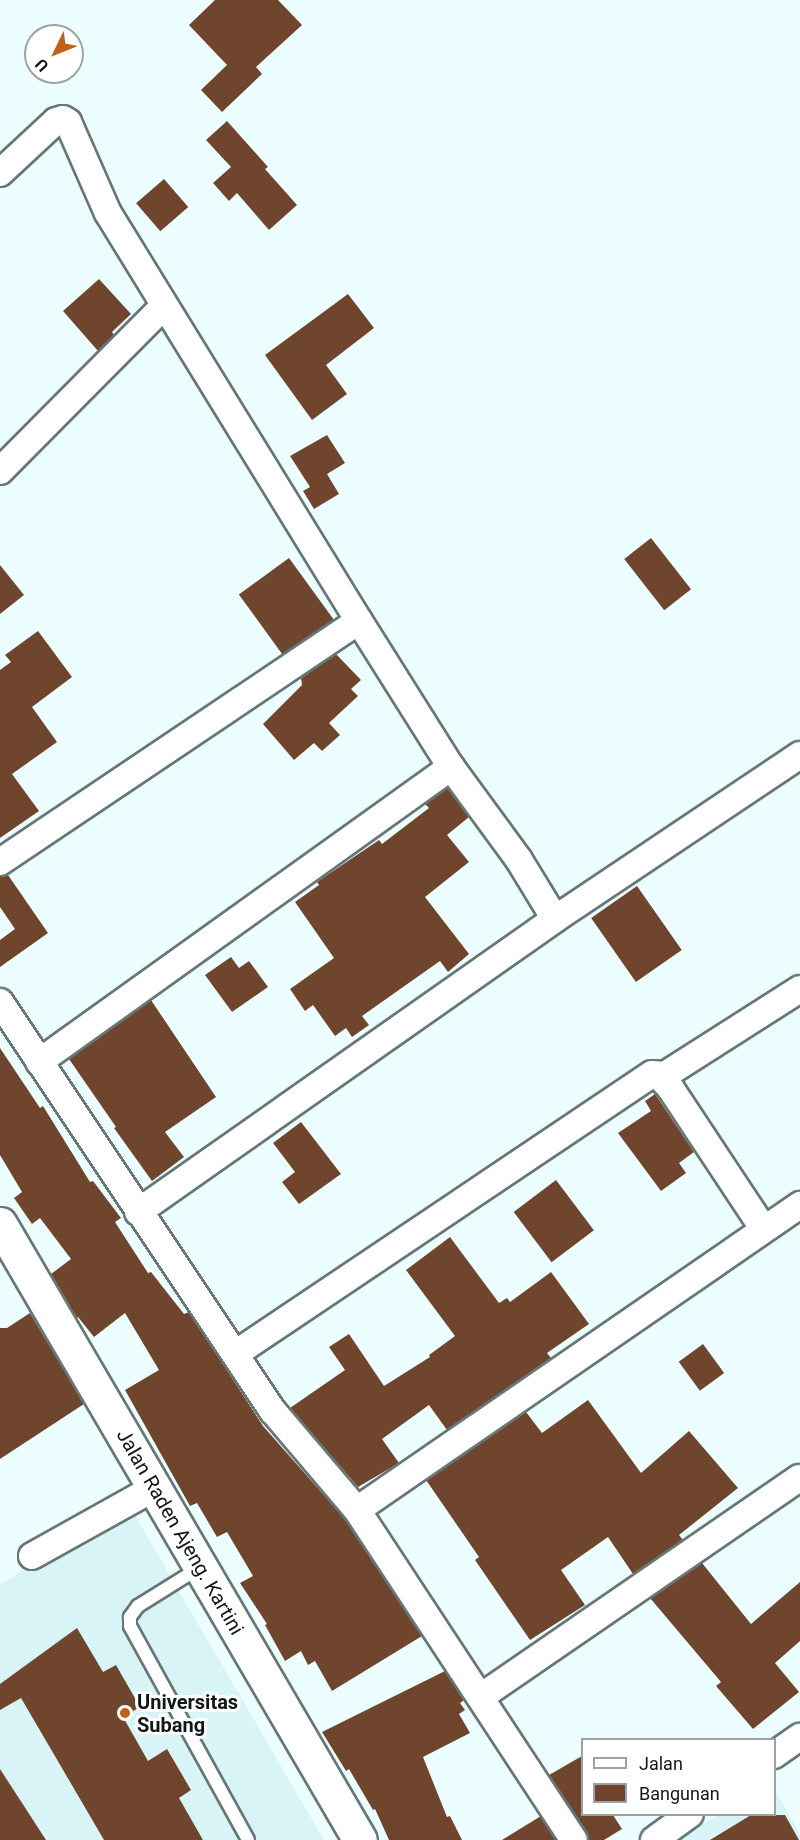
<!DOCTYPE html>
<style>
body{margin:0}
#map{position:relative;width:800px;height:1840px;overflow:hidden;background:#ecfeff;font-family:Roboto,sans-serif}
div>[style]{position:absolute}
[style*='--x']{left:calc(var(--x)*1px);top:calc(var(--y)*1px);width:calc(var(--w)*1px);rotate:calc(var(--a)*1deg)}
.built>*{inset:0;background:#d9f4f6}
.building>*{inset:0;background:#6f462d;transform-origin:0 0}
.roads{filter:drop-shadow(2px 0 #677777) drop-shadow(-2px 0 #677777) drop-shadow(0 2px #677777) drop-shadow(0 -2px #677777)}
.service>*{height:12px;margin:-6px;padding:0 6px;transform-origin:6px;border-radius:6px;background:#fff}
.minor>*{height:26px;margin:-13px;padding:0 13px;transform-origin:13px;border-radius:13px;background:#fff}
.secondary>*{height:33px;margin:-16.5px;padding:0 16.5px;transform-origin:16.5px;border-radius:16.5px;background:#fff}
.dots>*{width:16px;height:16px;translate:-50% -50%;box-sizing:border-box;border:3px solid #fff;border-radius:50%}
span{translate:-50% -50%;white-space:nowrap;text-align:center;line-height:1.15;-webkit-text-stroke:6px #fff;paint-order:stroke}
.street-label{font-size:20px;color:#111717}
.poi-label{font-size:20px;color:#111717;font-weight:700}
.left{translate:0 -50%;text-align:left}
.legend{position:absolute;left:581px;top:1738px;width:195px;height:78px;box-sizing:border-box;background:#fff;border:2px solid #a0a2a2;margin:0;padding:8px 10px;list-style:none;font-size:18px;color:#111717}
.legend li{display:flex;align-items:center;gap:12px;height:30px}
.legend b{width:30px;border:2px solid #a0a2a2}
.north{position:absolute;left:24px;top:24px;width:60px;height:60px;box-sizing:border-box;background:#fff;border:2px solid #a0a2a2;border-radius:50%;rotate:227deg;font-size:16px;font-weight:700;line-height:24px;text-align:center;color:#111717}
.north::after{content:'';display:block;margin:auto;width:21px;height:27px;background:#c0611a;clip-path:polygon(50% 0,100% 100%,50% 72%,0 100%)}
</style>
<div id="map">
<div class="built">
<div style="clip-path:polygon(129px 1505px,324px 1840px,0 1840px,0 1585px)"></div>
<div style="clip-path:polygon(775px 1790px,800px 1834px,800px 1840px,678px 1840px,717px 1815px,774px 1814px)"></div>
</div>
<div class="building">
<div style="clip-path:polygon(215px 0,278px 0,302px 25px,256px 67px,262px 74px,222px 112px,201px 90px,227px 65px,189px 25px)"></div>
<div style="clip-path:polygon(227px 121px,268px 167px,265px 169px,297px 205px,269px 230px,237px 193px,229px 201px,213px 183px,231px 167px,206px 140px)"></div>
<div style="left:164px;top:179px;width:37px;height:37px;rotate:49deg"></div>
<div style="clip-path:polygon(99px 279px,131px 314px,112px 332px,114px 335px,98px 351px,63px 311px)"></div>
<div style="clip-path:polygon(348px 294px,374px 328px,326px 365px,347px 394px,312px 420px,265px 355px)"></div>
<div style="clip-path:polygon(327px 435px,345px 463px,327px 474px,339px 494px,314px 509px,303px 491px,310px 487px,290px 456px)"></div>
<div style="left:651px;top:538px;width:65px;height:34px;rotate:52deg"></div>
<div style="left:289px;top:558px;width:76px;height:62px;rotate:54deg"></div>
<div style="clip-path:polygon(0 565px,24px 595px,0 614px)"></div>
<div style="clip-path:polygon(38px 631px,72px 677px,32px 707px,57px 742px,12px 774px,39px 811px,0 838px,0 670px,11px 662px,5px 655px)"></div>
<div style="clip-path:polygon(336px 654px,361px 680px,351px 689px,358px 696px,329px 723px,340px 735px,322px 751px,314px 743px,294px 760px,263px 724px,302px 685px,301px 678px)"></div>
<div style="clip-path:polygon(448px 788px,469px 817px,447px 835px,469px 862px,425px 897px,469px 954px,448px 972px,440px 961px,362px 1016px,369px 1025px,352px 1037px,346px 1028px,335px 1036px,313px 1005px,305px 1011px,290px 989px,334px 958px,295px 902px,319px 885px,317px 882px,379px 840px,382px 844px,429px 808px,425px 804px)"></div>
<div style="clip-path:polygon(8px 875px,48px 933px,0 967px,0 940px,15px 929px,0 907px,0 877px)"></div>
<div style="left:637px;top:886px;width:78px;height:56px;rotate:55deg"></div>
<div style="clip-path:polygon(231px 957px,239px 968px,249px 961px,268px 987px,232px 1012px,205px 975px)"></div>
<div style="clip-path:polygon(151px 1000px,216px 1097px,165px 1132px,184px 1157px,152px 1181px,114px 1128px,116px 1127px,69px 1059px)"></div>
<div style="clip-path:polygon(0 1048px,40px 1108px,43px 1106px,90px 1182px,93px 1181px,121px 1218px,115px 1222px,148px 1273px,151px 1272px,184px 1314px,189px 1312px,263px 1426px,345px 1519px,422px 1636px,332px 1691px,315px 1661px,308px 1665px,301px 1651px,285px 1661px,265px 1625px,267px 1624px,240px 1583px,253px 1576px,227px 1532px,217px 1537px,197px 1503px,190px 1506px,125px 1390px,159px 1370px,125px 1313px,94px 1337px,78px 1317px,77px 1318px,51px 1274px,71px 1259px,40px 1218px,32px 1224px,14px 1198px,22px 1192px,0 1155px)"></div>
<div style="clip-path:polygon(655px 1094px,694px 1152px,679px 1163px,686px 1173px,661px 1191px,618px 1133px,651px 1111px,645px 1101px)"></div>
<div style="clip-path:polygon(301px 1122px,341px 1174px,299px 1204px,282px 1182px,295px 1172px,273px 1143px)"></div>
<div style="left:556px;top:1180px;width:63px;height:53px;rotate:53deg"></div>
<div style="clip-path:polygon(450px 1237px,499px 1303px,507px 1298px,510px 1302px,551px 1272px,589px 1324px,547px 1353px,551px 1358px,447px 1430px,429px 1405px,382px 1439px,399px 1463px,358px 1487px,290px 1408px,345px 1370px,329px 1347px,349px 1334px,384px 1386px,430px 1357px,429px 1355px,455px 1336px,406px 1270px)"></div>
<div style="clip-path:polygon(30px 1313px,84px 1404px,0 1459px,0 1328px,7px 1328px)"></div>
<div style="left:703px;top:1344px;width:36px;height:30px;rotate:54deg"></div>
<div style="clip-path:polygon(588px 1400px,641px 1473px,689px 1431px,738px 1488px,679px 1535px,683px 1540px,633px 1574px,608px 1537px,561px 1570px,585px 1605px,530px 1640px,475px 1560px,479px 1557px,426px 1480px,526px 1412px,542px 1433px)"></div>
<div style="clip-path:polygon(702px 1563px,751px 1624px,800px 1582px,800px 1641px,775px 1663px,799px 1692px,753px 1729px,716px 1686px,721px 1682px,650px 1598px)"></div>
<div style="clip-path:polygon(77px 1628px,103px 1672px,116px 1665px,140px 1707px,123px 1717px,148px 1761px,167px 1749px,191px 1790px,179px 1798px,203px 1840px,104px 1840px,21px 1698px,0 1710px,0 1684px)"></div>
<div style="clip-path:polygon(445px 1671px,464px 1700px,460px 1703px,465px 1710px,459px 1714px,470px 1733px,423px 1757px,447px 1817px,450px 1816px,462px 1840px,389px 1840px,375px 1809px,373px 1810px,349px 1769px,346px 1771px,322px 1732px)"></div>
<div style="clip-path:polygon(582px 1756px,582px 1815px,613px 1815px,622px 1829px,604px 1840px,589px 1840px,587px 1832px,549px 1775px)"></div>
<div style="clip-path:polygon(0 1769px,46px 1840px,0 1840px)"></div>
<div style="clip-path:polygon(751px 1815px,785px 1815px,799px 1840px,710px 1840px)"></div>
<div style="clip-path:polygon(541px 1816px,556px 1840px,502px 1840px)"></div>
</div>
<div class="roads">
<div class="service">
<div style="--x:199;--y:1568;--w:72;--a:148.1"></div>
<div style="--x:138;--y:1606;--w:14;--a:126"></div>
<div style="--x:130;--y:1617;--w:9;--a:90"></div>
<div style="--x:130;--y:1626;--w:244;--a:61.1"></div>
</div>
<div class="minor">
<div style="--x:0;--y:173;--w:76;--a:-42.9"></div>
<div style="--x:56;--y:121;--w:7;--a:-16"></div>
<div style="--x:63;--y:119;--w:6;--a:31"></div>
<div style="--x:68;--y:122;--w:99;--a:66.3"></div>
<div style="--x:108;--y:213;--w:479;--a:58.4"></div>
<div style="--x:0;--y:471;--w:233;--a:-45.2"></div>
<div style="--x:0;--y:862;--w:432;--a:-33.9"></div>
<div style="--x:359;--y:621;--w:173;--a:57.8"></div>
<div style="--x:451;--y:767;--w:115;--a:53.8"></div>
<div style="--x:519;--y:860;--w:69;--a:58.6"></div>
<div style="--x:0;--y:1002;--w:492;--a:56.3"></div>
<div style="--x:273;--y:1411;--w:130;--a:49.7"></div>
<div style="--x:357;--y:1510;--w:395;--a:56.7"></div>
<div style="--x:39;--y:1062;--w:507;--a:-35.6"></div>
<div style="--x:665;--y:1075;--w:160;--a:-32.5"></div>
<div style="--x:138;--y:1212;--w:510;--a:-35.09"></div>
<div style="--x:555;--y:919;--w:295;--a:-33.8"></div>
<div style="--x:235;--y:1354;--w:502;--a:-33.88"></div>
<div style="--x:652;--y:1074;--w:13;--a:4"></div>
<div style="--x:665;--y:1075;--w:5;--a:158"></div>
<div style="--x:660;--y:1077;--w:16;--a:47"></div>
<div style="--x:671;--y:1089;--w:167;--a:56.5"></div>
<div style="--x:357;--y:1510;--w:538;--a:-34.55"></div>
<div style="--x:32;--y:1556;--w:140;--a:-29.1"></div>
<div style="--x:482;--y:1696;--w:385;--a:-34.5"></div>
<div style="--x:774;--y:1755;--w:32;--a:-35"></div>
<div style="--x:654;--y:1840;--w:44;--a:-35.8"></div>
</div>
<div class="secondary">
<div style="--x:0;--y:1224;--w:713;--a:59.7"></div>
</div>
</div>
<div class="dots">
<div style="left:125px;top:1713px;background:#c0611a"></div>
</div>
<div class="street-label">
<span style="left:180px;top:1532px;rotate:60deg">Jalan Raden Ajeng. Kartini</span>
</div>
<div class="poi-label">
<span class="left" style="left:137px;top:1714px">Universitas<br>Subang</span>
</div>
<ul class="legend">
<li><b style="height:8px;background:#fff"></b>Jalan</li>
<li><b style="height:16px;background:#6f462d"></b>Bangunan</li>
</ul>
<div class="north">U</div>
</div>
